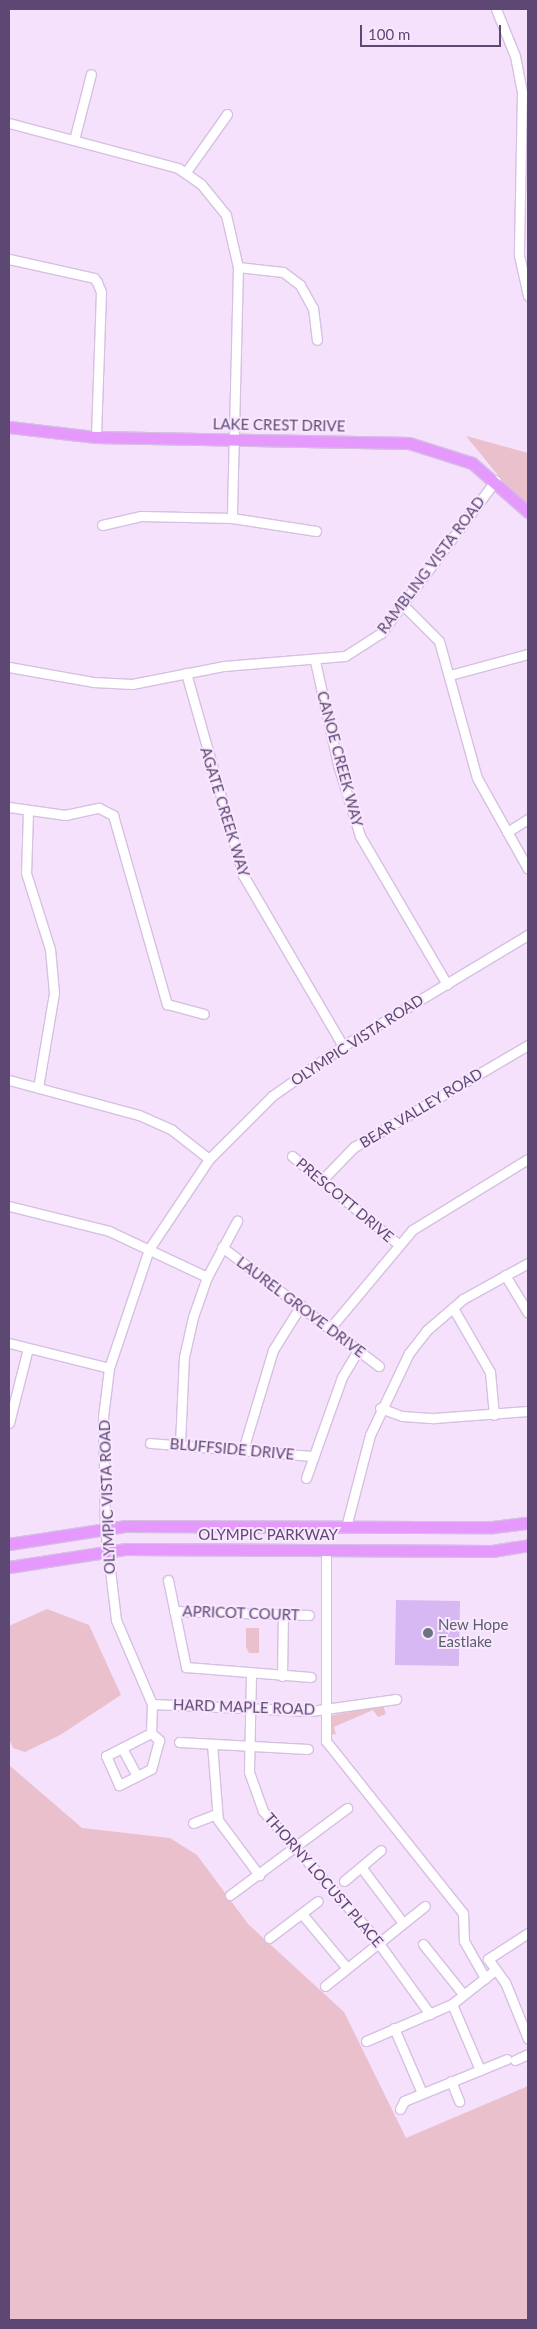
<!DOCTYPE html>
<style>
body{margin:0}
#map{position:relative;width:537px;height:2329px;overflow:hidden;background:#f5e1fc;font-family:Lato,sans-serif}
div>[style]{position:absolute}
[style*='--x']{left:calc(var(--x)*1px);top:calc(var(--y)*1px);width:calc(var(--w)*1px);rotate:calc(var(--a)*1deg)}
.green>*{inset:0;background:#e9c0cb}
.building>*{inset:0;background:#d7b8f2;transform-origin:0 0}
.roads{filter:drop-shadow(1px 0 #d5c0e2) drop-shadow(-1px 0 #d5c0e2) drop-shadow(0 1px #d5c0e2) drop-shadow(0 -1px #d5c0e2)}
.minor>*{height:9px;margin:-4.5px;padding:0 4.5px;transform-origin:4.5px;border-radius:4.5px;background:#fff}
.major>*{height:11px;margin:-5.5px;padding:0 5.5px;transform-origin:5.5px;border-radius:5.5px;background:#e599fc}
.dots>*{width:14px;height:14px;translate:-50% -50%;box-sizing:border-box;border:2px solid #f9e7ff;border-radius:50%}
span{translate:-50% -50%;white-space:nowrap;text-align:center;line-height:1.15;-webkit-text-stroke:4px #f9e7ff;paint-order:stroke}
.street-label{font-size:15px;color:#5d4873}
.worship-label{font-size:15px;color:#5b616d}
.left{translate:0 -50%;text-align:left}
.frame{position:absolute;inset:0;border:10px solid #5d4873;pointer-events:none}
.scale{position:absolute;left:360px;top:25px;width:141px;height:22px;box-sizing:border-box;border:2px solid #5d4873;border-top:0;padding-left:6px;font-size:15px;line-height:18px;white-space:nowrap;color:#5d4873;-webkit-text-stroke:4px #f9e7ff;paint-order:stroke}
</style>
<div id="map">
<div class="green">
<div style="clip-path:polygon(466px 436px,528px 453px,528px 512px)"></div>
<div style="clip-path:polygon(47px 1609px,89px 1625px,121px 1695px,60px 1735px,25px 1752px,13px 1748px,9px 1739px,9px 1626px)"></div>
<div style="clip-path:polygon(246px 1628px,259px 1628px,259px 1653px,249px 1653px,246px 1647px)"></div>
<div style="clip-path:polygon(383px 1705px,386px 1714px,378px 1717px,373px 1710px,334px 1727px,336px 1734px,329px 1735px,329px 1716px)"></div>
<div style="clip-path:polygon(9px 1765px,82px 1828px,170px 1838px,197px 1855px,248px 1924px,344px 2012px,406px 2138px,528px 2086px,528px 2320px,9px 2320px)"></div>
</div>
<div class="building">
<div style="left:396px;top:1600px;width:64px;height:65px;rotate:1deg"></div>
</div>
<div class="roads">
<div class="minor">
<div style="--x:496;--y:9;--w:51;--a:68"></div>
<div style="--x:515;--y:56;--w:37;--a:79"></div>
<div style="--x:522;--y:92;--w:163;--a:91.1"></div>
<div style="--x:519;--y:255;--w:42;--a:77.6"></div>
<div style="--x:9;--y:123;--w:175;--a:14.9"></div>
<div style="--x:178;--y:168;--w:28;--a:35"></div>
<div style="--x:201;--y:184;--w:40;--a:51"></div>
<div style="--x:226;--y:215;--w:53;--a:77"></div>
<div style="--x:238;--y:267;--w:251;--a:91.4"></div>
<div style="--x:74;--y:140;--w:68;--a:-75.6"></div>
<div style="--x:186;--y:172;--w:71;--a:-54.7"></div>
<div style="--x:9;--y:259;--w:87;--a:12.6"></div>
<div style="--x:94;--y:278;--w:5;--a:53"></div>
<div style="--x:97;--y:282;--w:11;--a:68"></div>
<div style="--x:101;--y:292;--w:145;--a:92"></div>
<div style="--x:238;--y:267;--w:45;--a:6.3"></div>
<div style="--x:283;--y:272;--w:21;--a:37"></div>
<div style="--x:300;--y:285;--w:26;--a:61"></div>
<div style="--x:313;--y:308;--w:32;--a:83"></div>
<div style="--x:102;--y:525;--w:40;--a:-13"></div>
<div style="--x:141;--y:516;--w:91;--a:1.3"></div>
<div style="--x:232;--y:518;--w:85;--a:8.8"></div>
<div style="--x:403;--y:605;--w:51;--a:45"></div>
<div style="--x:439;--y:641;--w:142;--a:74.5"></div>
<div style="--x:477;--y:778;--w:104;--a:60.7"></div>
<div style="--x:315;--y:661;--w:107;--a:77.5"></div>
<div style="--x:338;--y:765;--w:74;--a:72.8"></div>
<div style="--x:360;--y:836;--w:172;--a:59.6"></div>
<div style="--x:9;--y:667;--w:85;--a:10.1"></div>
<div style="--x:93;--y:682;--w:39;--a:3"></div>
<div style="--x:132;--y:684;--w:94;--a:-11.1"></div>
<div style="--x:224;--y:666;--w:121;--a:-4.7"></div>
<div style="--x:345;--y:656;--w:43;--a:-32.6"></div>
<div style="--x:381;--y:633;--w:191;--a:-53.1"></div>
<div style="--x:186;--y:673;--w:210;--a:74.2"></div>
<div style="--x:243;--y:875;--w:198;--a:59.7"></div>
<div style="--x:450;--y:675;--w:81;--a:-15.1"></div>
<div style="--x:9;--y:807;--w:57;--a:8.1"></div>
<div style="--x:65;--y:815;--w:35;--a:-12"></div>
<div style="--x:99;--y:808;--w:16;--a:27"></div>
<div style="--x:113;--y:815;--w:197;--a:74.1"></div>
<div style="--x:167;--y:1004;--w:38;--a:15"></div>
<div style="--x:28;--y:811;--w:62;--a:91.8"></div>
<div style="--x:26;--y:873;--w:80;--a:72.5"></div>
<div style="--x:50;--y:949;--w:44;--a:84.8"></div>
<div style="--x:54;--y:993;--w:96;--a:99.6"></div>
<div style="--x:507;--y:832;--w:25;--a:-32"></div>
<div style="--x:9;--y:1080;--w:135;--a:15.1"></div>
<div style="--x:139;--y:1115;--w:36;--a:24"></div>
<div style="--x:172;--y:1130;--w:47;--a:38.1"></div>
<div style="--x:292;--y:1156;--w:138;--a:39.7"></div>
<div style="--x:321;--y:1181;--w:47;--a:-45.9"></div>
<div style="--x:354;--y:1147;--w:202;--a:-30.4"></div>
<div style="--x:9;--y:1206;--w:103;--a:14"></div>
<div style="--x:109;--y:1231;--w:108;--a:25.1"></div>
<div style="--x:222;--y:1247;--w:197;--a:37.2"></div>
<div style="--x:505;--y:1275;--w:44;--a:58.8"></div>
<div style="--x:453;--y:1308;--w:74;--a:60"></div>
<div style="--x:490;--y:1372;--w:43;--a:84.7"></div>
<div style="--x:331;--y:1327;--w:126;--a:-50.1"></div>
<div style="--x:412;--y:1230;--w:136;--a:-31.5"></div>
<div style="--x:9;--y:1343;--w:103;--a:14"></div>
<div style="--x:380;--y:1408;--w:23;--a:20"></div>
<div style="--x:402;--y:1416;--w:32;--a:4"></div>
<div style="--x:434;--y:1418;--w:94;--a:-4.3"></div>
<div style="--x:9;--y:1423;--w:77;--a:-75.8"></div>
<div style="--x:150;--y:1443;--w:164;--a:4.6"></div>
<div style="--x:180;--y:1444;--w:87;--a:-87.4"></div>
<div style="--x:184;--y:1357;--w:41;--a:-77.3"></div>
<div style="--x:193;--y:1317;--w:42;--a:-70.7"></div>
<div style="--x:207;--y:1277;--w:64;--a:-61.8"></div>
<div style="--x:243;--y:1450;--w:104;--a:-73.3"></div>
<div style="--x:273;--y:1350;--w:53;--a:-58.1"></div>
<div style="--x:306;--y:1478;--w:107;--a:-70.4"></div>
<div style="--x:342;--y:1377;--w:31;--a:-59"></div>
<div style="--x:346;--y:1527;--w:95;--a:-75.4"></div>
<div style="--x:370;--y:1435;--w:91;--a:-64.6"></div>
<div style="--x:409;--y:1353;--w:29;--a:-52"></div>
<div style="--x:427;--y:1330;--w:48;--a:-40.7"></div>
<div style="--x:463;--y:1299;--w:74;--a:-29"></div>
<div style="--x:326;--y:1550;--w:191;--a:90"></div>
<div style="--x:326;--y:1741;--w:220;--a:51.5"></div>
<div style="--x:463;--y:1913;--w:28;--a:88"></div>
<div style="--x:464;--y:1941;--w:43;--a:60.4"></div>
<div style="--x:168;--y:1580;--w:89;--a:78.3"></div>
<div style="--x:186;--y:1667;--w:125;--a:4.6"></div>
<div style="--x:174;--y:1611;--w:135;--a:1.7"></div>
<div style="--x:251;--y:1675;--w:97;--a:91.2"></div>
<div style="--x:249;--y:1772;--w:41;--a:70.3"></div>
<div style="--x:263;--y:1811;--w:164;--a:48.5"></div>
<div style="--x:372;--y:1934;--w:99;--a:54.1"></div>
<div style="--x:282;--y:1676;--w:61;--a:-89.1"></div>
<div style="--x:152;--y:1704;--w:159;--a:2.5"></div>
<div style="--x:311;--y:1711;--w:86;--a:-8"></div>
<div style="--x:151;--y:1733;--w:11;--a:41"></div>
<div style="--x:159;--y:1740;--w:30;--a:105"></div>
<div style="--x:151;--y:1769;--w:36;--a:153"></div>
<div style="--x:119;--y:1785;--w:32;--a:-114"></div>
<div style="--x:106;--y:1756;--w:51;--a:-27.1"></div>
<div style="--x:151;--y:1733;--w:29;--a:-88"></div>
<div style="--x:152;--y:1704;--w:91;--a:-113.2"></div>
<div style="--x:116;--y:1620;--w:93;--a:-96.8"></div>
<div style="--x:105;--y:1528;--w:111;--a:-91"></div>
<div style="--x:103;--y:1417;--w:49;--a:-83"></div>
<div style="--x:109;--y:1368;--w:126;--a:-71.4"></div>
<div style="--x:149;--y:1249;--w:108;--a:-56.3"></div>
<div style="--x:209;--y:1159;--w:89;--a:-45"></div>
<div style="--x:272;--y:1096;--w:87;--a:-35.2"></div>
<div style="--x:343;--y:1046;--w:216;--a:-31"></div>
<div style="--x:179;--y:1742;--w:129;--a:3.1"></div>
<div style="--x:212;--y:1744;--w:76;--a:85.5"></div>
<div style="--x:218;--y:1820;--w:69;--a:53.3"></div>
<div style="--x:122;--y:1748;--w:32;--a:62"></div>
<div style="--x:193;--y:1823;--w:25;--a:-21"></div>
<div style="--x:361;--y:1867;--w:70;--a:53.1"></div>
<div style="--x:344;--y:1881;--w:48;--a:-40"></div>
<div style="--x:230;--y:1895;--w:146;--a:-36.6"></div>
<div style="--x:302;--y:1914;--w:70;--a:50.2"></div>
<div style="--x:528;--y:1933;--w:48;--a:147"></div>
<div style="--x:488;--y:1959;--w:29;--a:54"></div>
<div style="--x:505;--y:1982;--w:61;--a:68"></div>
<div style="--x:269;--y:1938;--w:61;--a:-37.1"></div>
<div style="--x:423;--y:1944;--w:64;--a:51.3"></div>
<div style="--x:325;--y:1986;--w:128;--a:-38.7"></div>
<div style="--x:452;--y:2004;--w:72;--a:67"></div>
<div style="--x:394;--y:2028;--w:71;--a:66.7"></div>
<div style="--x:366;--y:2041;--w:94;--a:-23.3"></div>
<div style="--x:452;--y:2004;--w:55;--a:-38.3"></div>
<div style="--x:515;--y:2060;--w:14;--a:-25"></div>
<div style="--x:451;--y:2081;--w:22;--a:68"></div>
<div style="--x:400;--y:2109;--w:9;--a:-63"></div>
<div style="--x:404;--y:2101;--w:111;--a:-22.2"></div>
</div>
<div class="major">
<div style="--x:9;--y:427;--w:88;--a:6.6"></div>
<div style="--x:96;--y:437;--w:313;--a:1.1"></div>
<div style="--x:409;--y:443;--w:66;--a:17.6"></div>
<div style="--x:472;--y:463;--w:74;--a:41.2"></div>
<div style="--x:9;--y:1544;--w:117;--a:-8.8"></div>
<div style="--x:125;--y:1526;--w:368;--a:0.2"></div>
<div style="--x:493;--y:1527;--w:35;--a:-7"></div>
<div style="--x:9;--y:1567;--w:117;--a:-8.8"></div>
<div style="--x:125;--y:1549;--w:367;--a:0.3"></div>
<div style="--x:492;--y:1551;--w:36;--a:-9"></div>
</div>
</div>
<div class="dots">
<div style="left:428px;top:1633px;background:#6b7280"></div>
</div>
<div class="street-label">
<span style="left:279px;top:425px;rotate:1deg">LAKE CREST DRIVE</span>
<span style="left:431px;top:565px;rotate:-53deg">RAMBLING VISTA ROAD</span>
<span style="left:340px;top:759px;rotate:75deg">CANOE CREEK WAY</span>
<span style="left:225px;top:812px;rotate:73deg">AGATE CREEK WAY</span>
<span style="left:357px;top:1040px;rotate:-33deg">OLYMPIC VISTA ROAD</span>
<span style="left:421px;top:1108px;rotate:-31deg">BEAR VALLEY ROAD</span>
<span style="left:345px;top:1200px;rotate:40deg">PRESCOTT DRIVE</span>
<span style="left:301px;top:1307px;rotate:37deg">LAUREL GROVE DRIVE</span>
<span style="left:232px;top:1449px;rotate:5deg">BLUFFSIDE DRIVE</span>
<span style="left:107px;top:1497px;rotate:-92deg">OLYMPIC VISTA ROAD</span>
<span style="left:268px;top:1535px">OLYMPIC PARKWAY</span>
<span style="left:241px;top:1613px;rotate:2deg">APRICOT COURT</span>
<span style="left:244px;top:1707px;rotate:2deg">HARD MAPLE ROAD</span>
<span style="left:324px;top:1880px;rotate:49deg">THORNY LOCUST PLACE</span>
</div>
<div class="worship-label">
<span class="left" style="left:438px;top:1633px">New Hope<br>Eastlake</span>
</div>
<div class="frame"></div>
<div class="scale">100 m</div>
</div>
